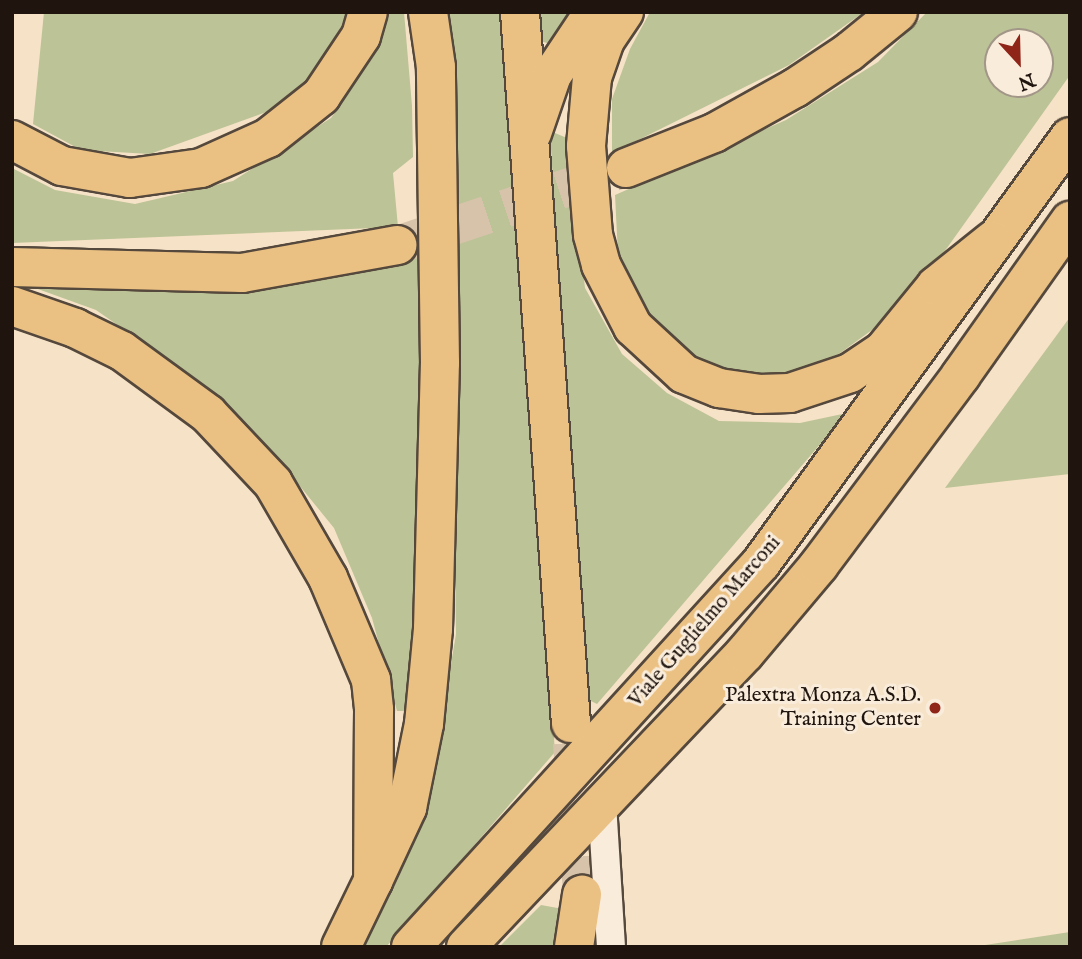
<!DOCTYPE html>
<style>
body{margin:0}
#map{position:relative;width:1082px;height:959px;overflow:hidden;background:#f6e2c6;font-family:"IM FELL English",serif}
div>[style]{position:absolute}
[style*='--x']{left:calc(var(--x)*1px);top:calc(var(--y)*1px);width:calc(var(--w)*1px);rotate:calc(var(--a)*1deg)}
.green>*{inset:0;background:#bcc396}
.highway-tunnel>*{height:38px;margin-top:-19px;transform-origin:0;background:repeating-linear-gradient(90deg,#d6c3aa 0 38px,transparent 0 57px)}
.roads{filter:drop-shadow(2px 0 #55483c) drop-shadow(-2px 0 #55483c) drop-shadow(0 2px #55483c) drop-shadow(0 -2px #55483c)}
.street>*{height:28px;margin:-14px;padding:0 14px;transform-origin:14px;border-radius:14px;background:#f9ecda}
.primary>*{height:38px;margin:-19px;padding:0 19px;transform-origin:19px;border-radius:19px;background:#ebc183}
.highway>*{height:38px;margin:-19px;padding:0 19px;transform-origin:19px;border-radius:19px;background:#ebc183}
.dots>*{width:19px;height:19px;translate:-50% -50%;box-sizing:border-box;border:4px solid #f9ecda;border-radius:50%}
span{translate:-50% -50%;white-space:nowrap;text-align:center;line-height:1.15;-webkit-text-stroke:6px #f9ecda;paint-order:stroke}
.street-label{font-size:21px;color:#1f140e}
.poi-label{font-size:21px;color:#1f140e}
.right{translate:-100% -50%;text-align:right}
.frame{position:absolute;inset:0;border:14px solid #1f140e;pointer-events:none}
.north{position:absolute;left:984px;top:28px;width:70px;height:70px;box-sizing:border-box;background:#f9ecda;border:2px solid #a29688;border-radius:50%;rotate:158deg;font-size:19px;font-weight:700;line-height:28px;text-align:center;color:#1f140e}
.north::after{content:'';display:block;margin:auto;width:24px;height:32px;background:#8f2418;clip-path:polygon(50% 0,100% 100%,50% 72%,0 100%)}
</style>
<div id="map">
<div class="green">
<div style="clip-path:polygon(44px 12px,349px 12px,316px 72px,280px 107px,150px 154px,81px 150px,33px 124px)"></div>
<div style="clip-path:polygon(389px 12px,404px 12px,412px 106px,413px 157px,393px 173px,398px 227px,12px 243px,12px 168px,55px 190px,135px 204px,233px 181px,331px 118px,373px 57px)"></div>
<div style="clip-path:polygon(445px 12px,499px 12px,555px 752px,386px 947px,359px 947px,429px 797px,456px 634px,451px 255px,458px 122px)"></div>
<div style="clip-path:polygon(533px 12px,576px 12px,554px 45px,533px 39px)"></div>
<div style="clip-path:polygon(650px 12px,864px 12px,789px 65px,612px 153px,612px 99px,630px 49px)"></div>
<div style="clip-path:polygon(evenodd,927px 12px,1070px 12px,1070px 75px,947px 248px,887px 319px,821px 367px,761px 378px,710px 369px,653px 340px,628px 295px,618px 255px,615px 195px,786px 120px,878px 62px,927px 12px,998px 42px,1040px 42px,1040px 84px,998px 84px,998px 42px)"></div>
<div style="clip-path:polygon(550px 131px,567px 138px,585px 288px,622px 354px,667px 393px,719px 421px,800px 423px,847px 413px,597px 704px,583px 697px)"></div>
<div style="clip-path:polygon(419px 255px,420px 554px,407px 711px,397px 711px,372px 618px,334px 528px,273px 453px,188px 374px,96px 310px,13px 280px,384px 261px)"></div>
<div style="clip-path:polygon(1070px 317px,1070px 474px,945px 488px)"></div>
<div style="clip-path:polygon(541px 905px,563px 909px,557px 947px,499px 947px)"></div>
<div style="clip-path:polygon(1070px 932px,1070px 947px,972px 947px)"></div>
</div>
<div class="highway-tunnel">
<div style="--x:397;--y:245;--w:235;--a:-18.6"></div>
<div style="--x:572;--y:743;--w:152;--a:86.2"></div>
</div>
<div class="roads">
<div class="street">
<div style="--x:602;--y:804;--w:143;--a:86.4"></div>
</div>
<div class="primary">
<div style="--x:411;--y:947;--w:520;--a:-47.65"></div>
<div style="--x:761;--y:563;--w:526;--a:-54.04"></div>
<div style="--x:466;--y:947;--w:405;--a:-46.5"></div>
<div style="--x:745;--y:653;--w:115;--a:-49.9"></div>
<div style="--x:819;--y:565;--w:237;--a:-53.2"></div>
<div style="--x:961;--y:375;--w:189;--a:-54.7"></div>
</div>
<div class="highway">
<div style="--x:520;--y:12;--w:713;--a:85.9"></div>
<div style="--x:624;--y:12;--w:34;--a:124"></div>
<div style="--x:605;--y:40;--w:39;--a:109"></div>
<div style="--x:592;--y:77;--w:69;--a:95"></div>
<div style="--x:586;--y:146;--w:89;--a:85.5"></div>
<div style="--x:593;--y:235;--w:31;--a:75"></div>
<div style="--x:601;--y:265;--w:70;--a:62.7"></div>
<div style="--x:633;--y:327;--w:69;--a:42.7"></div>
<div style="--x:684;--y:374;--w:38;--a:22"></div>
<div style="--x:719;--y:388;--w:40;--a:8.5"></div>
<div style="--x:759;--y:394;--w:31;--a:-2"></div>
<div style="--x:790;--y:393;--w:63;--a:-18.4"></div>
<div style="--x:850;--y:373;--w:40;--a:-34"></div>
<div style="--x:883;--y:351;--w:84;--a:-50.8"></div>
<div style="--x:936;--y:286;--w:72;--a:-38.8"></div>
<div style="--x:532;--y:133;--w:61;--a:-71"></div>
<div style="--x:552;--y:75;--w:76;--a:-56.3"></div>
<div style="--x:12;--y:140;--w:56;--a:27.5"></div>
<div style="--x:62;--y:166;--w:69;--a:10"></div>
<div style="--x:130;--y:178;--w:72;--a:-8"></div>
<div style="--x:201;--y:168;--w:73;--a:-24.1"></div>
<div style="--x:268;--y:138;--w:68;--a:-38.4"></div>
<div style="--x:321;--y:96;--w:72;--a:-56.3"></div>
<div style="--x:361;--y:36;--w:25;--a:-74"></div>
<div style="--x:626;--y:168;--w:95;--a:-21.7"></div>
<div style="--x:714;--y:133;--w:93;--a:-29.1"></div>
<div style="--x:795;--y:88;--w:65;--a:-33.7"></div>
<div style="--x:849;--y:52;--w:63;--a:-39.2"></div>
<div style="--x:12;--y:267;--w:230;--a:1.5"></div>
<div style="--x:242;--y:273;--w:158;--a:-10.2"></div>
<div style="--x:12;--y:306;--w:67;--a:19.2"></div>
<div style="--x:75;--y:328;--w:52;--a:26.1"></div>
<div style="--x:122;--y:351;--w:107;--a:36.2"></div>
<div style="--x:208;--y:414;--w:95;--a:46.7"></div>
<div style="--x:273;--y:483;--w:110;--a:59.9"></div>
<div style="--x:328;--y:578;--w:111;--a:67.1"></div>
<div style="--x:371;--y:680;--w:30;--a:84"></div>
<div style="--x:374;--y:710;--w:171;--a:90.3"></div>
<div style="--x:373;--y:881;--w:73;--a:115.9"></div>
<div style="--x:373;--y:881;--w:81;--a:-65"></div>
<div style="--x:407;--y:808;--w:86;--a:-78.6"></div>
<div style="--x:424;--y:724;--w:95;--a:-84.6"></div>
<div style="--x:433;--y:629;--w:266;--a:-88.5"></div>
<div style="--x:440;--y:363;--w:296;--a:-90.8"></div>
<div style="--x:436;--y:67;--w:56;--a:-98.3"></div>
<div style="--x:574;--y:947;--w:53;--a:-81.3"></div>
</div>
</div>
<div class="dots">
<div style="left:935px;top:708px;background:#8f2418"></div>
</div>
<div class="street-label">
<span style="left:705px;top:622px;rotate:-49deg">Viale Guglielmo Marconi</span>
</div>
<div class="poi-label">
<span class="right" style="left:921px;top:708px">Palextra Monza A.S.D.<br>Training Center</span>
</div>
<div class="frame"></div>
<div class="north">N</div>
</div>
